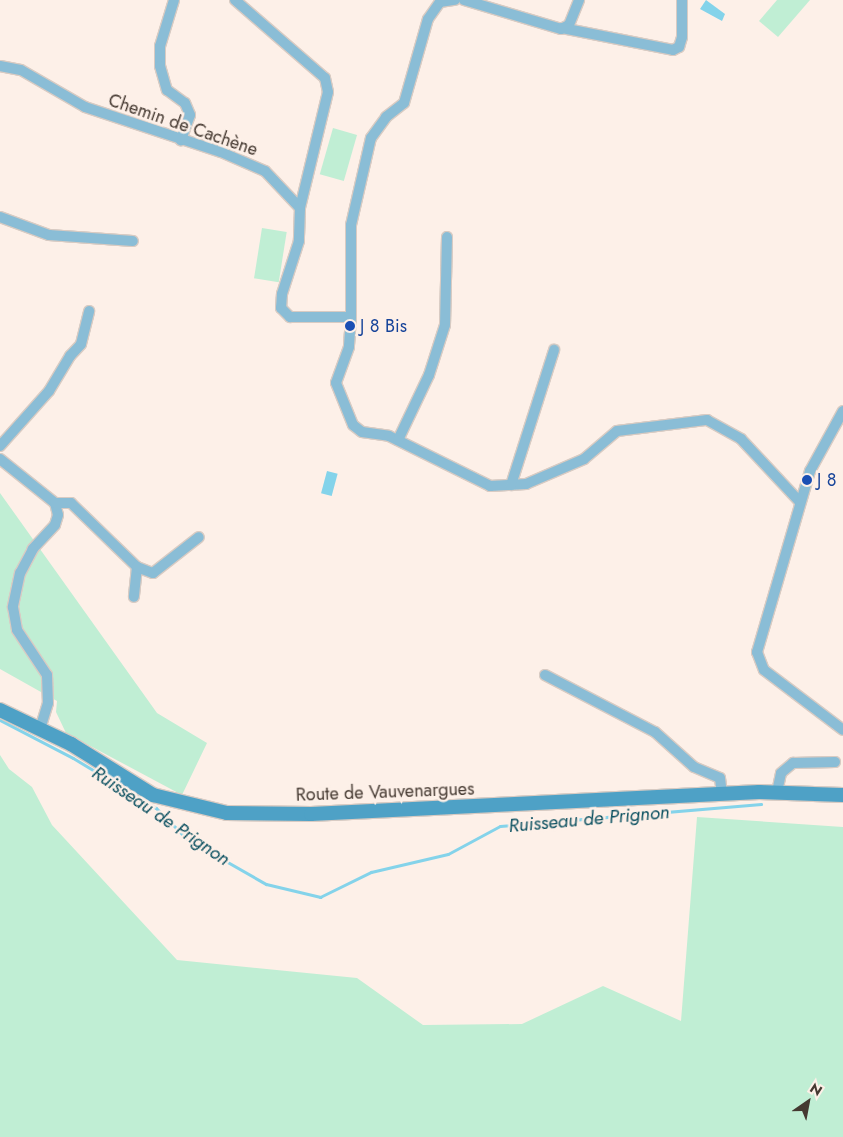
<!DOCTYPE html>
<meta charset="utf-8">
<style>
body{margin:0}
#map{position:relative;width:843px;height:1137px;overflow:hidden;background:#fdf0e8;font-family:Jost,sans-serif}
div>[style]{position:absolute}
[style*='--x']{left:calc(var(--x)*1px);top:calc(var(--y)*1px);width:calc(var(--w)*1px);rotate:calc(var(--a)*1deg)}
.green>*{inset:0;background:#c0eed4;transform-origin:0 0}
.water>*{inset:0;background:#84d3ea;transform-origin:0 0}
.stream>*{height:3px;margin:-1.5px;padding:0 1.5px;transform-origin:1.5px;border-radius:1.5px;background:#84d3ea}
.roads{filter:drop-shadow(1px 0 #d8cbc3) drop-shadow(-1px 0 #d8cbc3) drop-shadow(0 1px #d8cbc3) drop-shadow(0 -1px #d8cbc3)}
.minor>*{height:10px;margin:-5px;padding:0 5px;transform-origin:5px;border-radius:5px;background:#8abdd6}
.secondary>*{height:14px;margin:-7px;padding:0 7px;transform-origin:7px;border-radius:7px;background:#4ea1c6}
.dots>*{width:14px;height:14px;translate:-50% -50%;box-sizing:border-box;border:2px solid #fdf0e8;border-radius:50%}
span{translate:-50% -50%;white-space:nowrap;text-align:center;line-height:1.15;-webkit-text-stroke:5px #fdf0e8;paint-order:stroke}
.street-label{font-size:18px;color:#453931}
.transit-label{font-size:18px;color:#164399}
.left{translate:0 -50%;text-align:left}
.water-label{font-size:19px;color:#0b5060;font-style:italic}
.north{position:absolute;left:783px;top:1077px;width:50px;height:50px;-webkit-text-stroke:4px #fdf0e8;paint-order:stroke;rotate:33deg;font-size:14px;font-weight:700;line-height:20px;text-align:center;color:#453931}
.north::after{content:'';display:block;margin:auto;width:18px;height:22px;background:#453931;clip-path:polygon(50% 0,100% 100%,50% 72%,0 100%)}
</style>
<div id="map">
<div class="green">
<div style="clip-path:polygon(777px 0,810px 0,778px 37px,759px 21px)"></div>
<div style="left:333px;top:128px;width:25px;height:48px;rotate:16deg"></div>
<div style="left:262px;top:228px;width:25px;height:51px;rotate:9deg"></div>
<div style="clip-path:polygon(0 493px,157px 713px,207px 743px,182px 795px,66px 733px,56px 712px,57px 701px,0 669px)"></div>
<div style="clip-path:polygon(0 755px,9px 769px,32px 787px,52px 825px,177px 960px,357px 978px,423px 1025px,522px 1024px,603px 986px,681px 1021px,697px 817px,843px 827px,843px 1137px,0 1137px)"></div>
</div>
<div class="water">
<div style="clip-path:polygon(706px 0,725px 14px,722px 21px,700px 9px)"></div>
<div style="left:327px;top:471px;width:11px;height:23px;rotate:15deg"></div>
</div>
<div class="stream">
<div style="--x:0;--y:720;--w:82;--a:27.5"></div>
<div style="--x:73;--y:758;--w:97;--a:31.1"></div>
<div style="--x:156;--y:808;--w:44;--a:45"></div>
<div style="--x:187;--y:839;--w:91;--a:29.7"></div>
<div style="--x:266;--y:884;--w:56;--a:13.5"></div>
<div style="--x:320;--y:897;--w:57;--a:-26.1"></div>
<div style="--x:371;--y:872;--w:79;--a:-13.2"></div>
<div style="--x:448;--y:854;--w:59;--a:-28.3"></div>
<div style="--x:500;--y:826;--w:262;--a:-4.8"></div>
</div>
<div class="roads">
<div class="minor">
<div style="--x:174;--y:0;--w:48;--a:106.9"></div>
<div style="--x:160;--y:46;--w:20;--a:90"></div>
<div style="--x:160;--y:66;--w:25;--a:74"></div>
<div style="--x:167;--y:90;--w:22;--a:36"></div>
<div style="--x:185;--y:103;--w:13;--a:67"></div>
<div style="--x:190;--y:115;--w:27;--a:110"></div>
<div style="--x:235;--y:0;--w:119;--a:40.9"></div>
<div style="--x:325;--y:78;--w:14;--a:78"></div>
<div style="--x:328;--y:92;--w:119;--a:103.6"></div>
<div style="--x:464;--y:0;--w:101;--a:16.6"></div>
<div style="--x:561;--y:29;--w:9;--a:-27"></div>
<div style="--x:569;--y:25;--w:27;--a:-68"></div>
<div style="--x:562;--y:28;--w:113;--a:11.2"></div>
<div style="--x:673;--y:50;--w:7;--a:-27"></div>
<div style="--x:679;--y:47;--w:10;--a:-73"></div>
<div style="--x:682;--y:37;--w:37;--a:-90"></div>
<div style="--x:0;--y:66;--w:21;--a:11"></div>
<div style="--x:21;--y:70;--w:74;--a:30"></div>
<div style="--x:85;--y:107;--w:143;--a:18.3"></div>
<div style="--x:221;--y:152;--w:48;--a:23.4"></div>
<div style="--x:265;--y:171;--w:51;--a:46.6"></div>
<div style="--x:300;--y:208;--w:33;--a:92"></div>
<div style="--x:299;--y:241;--w:56;--a:107.8"></div>
<div style="--x:282;--y:294;--w:14;--a:94"></div>
<div style="--x:281;--y:308;--w:13;--a:45"></div>
<div style="--x:290;--y:317;--w:61;--a:0"></div>
<div style="--x:351;--y:317;--w:30;--a:94"></div>
<div style="--x:349;--y:347;--w:38;--a:110"></div>
<div style="--x:336;--y:383;--w:45;--a:68"></div>
<div style="--x:353;--y:425;--w:11;--a:38"></div>
<div style="--x:362;--y:432;--w:27;--a:8"></div>
<div style="--x:389;--y:436;--w:113;--a:26.3"></div>
<div style="--x:490;--y:486;--w:36;--a:-3"></div>
<div style="--x:526;--y:484;--w:63;--a:-23.3"></div>
<div style="--x:584;--y:459;--w:43;--a:-40.3"></div>
<div style="--x:617;--y:431;--w:91;--a:-7"></div>
<div style="--x:707;--y:420;--w:39;--a:29"></div>
<div style="--x:741;--y:439;--w:86;--a:46.9"></div>
<div style="--x:0;--y:217;--w:52;--a:20.2"></div>
<div style="--x:49;--y:235;--w:84;--a:4.1"></div>
<div style="--x:351;--y:317;--w:92;--a:-90"></div>
<div style="--x:351;--y:225;--w:89;--a:-77.1"></div>
<div style="--x:371;--y:138;--w:26;--a:-54"></div>
<div style="--x:386;--y:117;--w:23;--a:-38"></div>
<div style="--x:404;--y:103;--w:87;--a:-74.1"></div>
<div style="--x:428;--y:19;--w:21;--a:-55"></div>
<div style="--x:440;--y:2;--w:15;--a:-8"></div>
<div style="--x:843;--y:411;--w:68;--a:118.8"></div>
<div style="--x:810;--y:471;--w:189;--a:106.3"></div>
<div style="--x:757;--y:652;--w:19;--a:69"></div>
<div style="--x:764;--y:670;--w:99;--a:37.2"></div>
<div style="--x:398;--y:440;--w:72;--a:-64.5"></div>
<div style="--x:429;--y:375;--w:52;--a:-72.3"></div>
<div style="--x:445;--y:325;--w:88;--a:-88.7"></div>
<div style="--x:0;--y:446;--w:74;--a:-48.3"></div>
<div style="--x:49;--y:391;--w:41;--a:-59"></div>
<div style="--x:70;--y:356;--w:16;--a:-47"></div>
<div style="--x:81;--y:344;--w:34;--a:-76"></div>
<div style="--x:0;--y:459;--w:70;--a:38.7"></div>
<div style="--x:55;--y:503;--w:12;--a:76"></div>
<div style="--x:58;--y:515;--w:10;--a:107"></div>
<div style="--x:55;--y:525;--w:33;--a:133"></div>
<div style="--x:33;--y:549;--w:27;--a:118"></div>
<div style="--x:20;--y:573;--w:35;--a:102"></div>
<div style="--x:13;--y:607;--w:23;--a:80"></div>
<div style="--x:17;--y:630;--w:54;--a:56.3"></div>
<div style="--x:47;--y:675;--w:28;--a:88"></div>
<div style="--x:48;--y:703;--w:27;--a:107"></div>
<div style="--x:511;--y:485;--w:142;--a:-72.3"></div>
<div style="--x:55;--y:503;--w:16;--a:0"></div>
<div style="--x:71;--y:503;--w:92;--a:44.1"></div>
<div style="--x:137;--y:567;--w:30;--a:96"></div>
<div style="--x:137;--y:567;--w:17;--a:21"></div>
<div style="--x:153;--y:573;--w:58;--a:-38"></div>
<div style="--x:545;--y:675;--w:124;--a:27.4"></div>
<div style="--x:655;--y:732;--w:52;--a:41.9"></div>
<div style="--x:694;--y:767;--w:28;--a:23"></div>
<div style="--x:720;--y:778;--w:16;--a:83"></div>
<div style="--x:777;--y:792;--w:19;--a:-78"></div>
<div style="--x:781;--y:773;--w:16;--a:-40"></div>
<div style="--x:793;--y:763;--w:42;--a:-1.4"></div>
</div>
<div class="secondary">
<div style="--x:0;--y:710;--w:79;--a:25.6"></div>
<div style="--x:71;--y:744;--w:97;--a:31.9"></div>
<div style="--x:153;--y:795;--w:76;--a:13.7"></div>
<div style="--x:227;--y:813;--w:84;--a:0.7"></div>
<div style="--x:311;--y:814;--w:449;--a:-2.8"></div>
<div style="--x:759;--y:792;--w:84;--a:2"></div>
</div>
</div>
<div class="dots">
<div style="left:350px;top:326px;background:#1a4fb4"></div>
<div style="left:807px;top:480px;background:#1a4fb4"></div>
</div>
<div class="street-label">
<span style="left:183px;top:125px;rotate:19deg">Chemin de Cachène</span>
<span style="left:385px;top:792px;rotate:-2deg">Route de Vauvenargues</span>
</div>
<div class="transit-label">
<span class="left" style="left:360px;top:326px">J 8 Bis</span>
<span class="left" style="left:817px;top:480px">J 8</span>
</div>
<div class="water-label">
<span style="left:161px;top:816px;rotate:34deg">Ruisseau de Prignon</span>
<span style="left:589px;top:819px;rotate:-5deg">Ruisseau de Prignon</span>
</div>
<div class="north">N</div>
</div>
